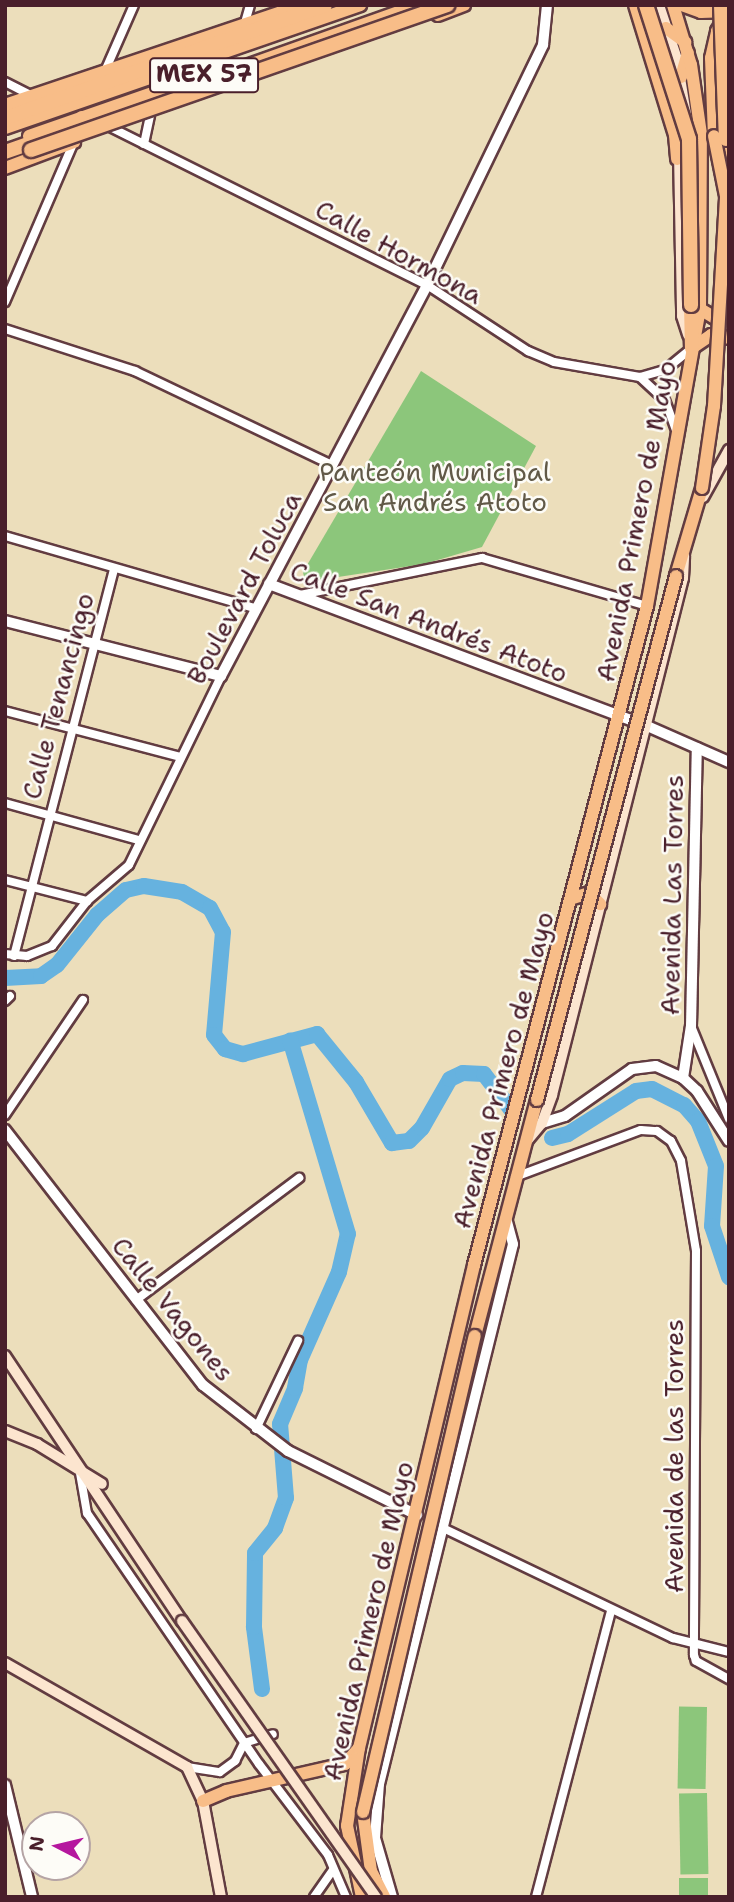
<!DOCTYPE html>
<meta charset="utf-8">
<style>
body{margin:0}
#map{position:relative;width:734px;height:1902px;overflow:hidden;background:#ecdebb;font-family:"Shantell Sans",sans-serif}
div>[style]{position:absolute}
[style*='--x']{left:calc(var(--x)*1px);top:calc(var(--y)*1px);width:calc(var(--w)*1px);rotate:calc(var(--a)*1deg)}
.green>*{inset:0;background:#8cc67b;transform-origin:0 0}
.river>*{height:16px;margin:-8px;padding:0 8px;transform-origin:8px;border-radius:8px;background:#66b2df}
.roads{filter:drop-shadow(2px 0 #623c41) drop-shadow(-2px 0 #623c41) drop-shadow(0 2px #623c41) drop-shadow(0 -2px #623c41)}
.minor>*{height:8px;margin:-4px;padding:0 4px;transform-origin:4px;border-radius:4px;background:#fff}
.tertiary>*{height:10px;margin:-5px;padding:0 5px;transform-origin:5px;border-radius:5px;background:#fff}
.secondary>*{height:10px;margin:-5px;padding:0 5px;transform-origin:5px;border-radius:5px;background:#fce5cf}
.primary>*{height:12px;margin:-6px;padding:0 6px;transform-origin:6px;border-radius:6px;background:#f8bd88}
.trunk>*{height:12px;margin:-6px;padding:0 6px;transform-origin:6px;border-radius:6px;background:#f8bd88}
.motorway>*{height:14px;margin:-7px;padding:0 7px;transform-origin:7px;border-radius:7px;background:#f8bd88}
.bridges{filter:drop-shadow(2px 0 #623c41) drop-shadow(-2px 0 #623c41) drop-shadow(0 2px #623c41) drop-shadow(0 -2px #623c41)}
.secondary-bridge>*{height:10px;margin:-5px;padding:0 5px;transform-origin:5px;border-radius:5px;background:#fce5cf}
.trunk-bridge>*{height:12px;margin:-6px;padding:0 6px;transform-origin:6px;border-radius:6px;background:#f8bd88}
.motorway-bridge>*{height:14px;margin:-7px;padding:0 7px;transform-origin:7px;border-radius:7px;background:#f8bd88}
span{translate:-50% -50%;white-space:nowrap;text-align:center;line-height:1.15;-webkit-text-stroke:5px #fdfcf7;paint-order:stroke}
.shield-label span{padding:2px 5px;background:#fdfcf7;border:2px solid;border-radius:5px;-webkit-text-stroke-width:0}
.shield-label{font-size:24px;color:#4a1f2b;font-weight:700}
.street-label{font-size:26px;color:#4a1f2b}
.park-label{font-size:26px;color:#615947}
.frame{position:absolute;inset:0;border:7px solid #4a1f2b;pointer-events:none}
.north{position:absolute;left:21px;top:1811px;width:70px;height:70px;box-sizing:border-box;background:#fdfcf7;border:2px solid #b5a4a5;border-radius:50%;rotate:277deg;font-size:19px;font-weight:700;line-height:28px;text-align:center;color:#4a1f2b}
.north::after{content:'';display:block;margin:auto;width:24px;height:32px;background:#b5179e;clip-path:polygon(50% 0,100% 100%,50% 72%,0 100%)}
</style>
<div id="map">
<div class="green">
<div style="clip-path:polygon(421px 371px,536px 446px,482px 547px,424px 564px,305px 582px,303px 572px)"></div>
<div style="left:707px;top:1707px;width:82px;height:28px;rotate:91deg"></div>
<div style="left:707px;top:1793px;width:81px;height:28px;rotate:89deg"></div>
<div style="left:679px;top:1878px;width:29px;height:19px"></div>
</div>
<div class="river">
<div style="--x:5;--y:978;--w:36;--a:-3"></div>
<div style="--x:41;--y:976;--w:19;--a:-35"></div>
<div style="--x:57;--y:965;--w:64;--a:-51.3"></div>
<div style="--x:97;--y:915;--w:38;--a:-41"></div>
<div style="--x:126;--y:890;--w:18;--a:-13"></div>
<div style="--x:144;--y:886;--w:38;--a:9"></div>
<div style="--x:182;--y:892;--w:32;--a:30"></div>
<div style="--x:210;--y:908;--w:27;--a:62"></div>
<div style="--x:223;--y:932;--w:103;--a:95"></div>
<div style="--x:214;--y:1035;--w:18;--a:52"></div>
<div style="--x:225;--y:1049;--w:19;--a:16"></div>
<div style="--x:243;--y:1054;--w:77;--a:-15.1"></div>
<div style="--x:317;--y:1034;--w:62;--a:50.9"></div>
<div style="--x:356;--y:1082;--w:71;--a:59.5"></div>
<div style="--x:392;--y:1143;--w:17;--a:-7"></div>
<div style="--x:409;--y:1141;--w:18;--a:-45"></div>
<div style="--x:422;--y:1128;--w:56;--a:-60.3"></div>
<div style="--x:450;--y:1079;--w:14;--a:-25"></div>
<div style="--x:463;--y:1073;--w:21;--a:3"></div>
<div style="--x:484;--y:1074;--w:48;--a:52.7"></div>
<div style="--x:552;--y:1138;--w:16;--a:-14"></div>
<div style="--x:568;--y:1134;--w:80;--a:-32.3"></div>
<div style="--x:636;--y:1091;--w:16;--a:-7"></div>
<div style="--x:652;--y:1089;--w:36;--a:27"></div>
<div style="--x:684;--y:1105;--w:21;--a:49"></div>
<div style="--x:698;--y:1121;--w:48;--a:68.2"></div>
<div style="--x:716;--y:1166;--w:60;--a:93.8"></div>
<div style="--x:712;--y:1226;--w:54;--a:71.6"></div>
<div style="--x:262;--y:1689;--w:63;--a:-97.4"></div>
<div style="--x:254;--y:1627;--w:74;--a:-89.2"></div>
<div style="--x:255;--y:1553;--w:32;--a:-51"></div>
<div style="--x:275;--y:1528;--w:32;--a:-70"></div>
<div style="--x:286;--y:1498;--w:74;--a:-94.6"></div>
<div style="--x:280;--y:1424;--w:39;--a:-67"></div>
<div style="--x:295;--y:1388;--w:28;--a:-80"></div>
<div style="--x:300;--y:1360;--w:96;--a:-66.1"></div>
<div style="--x:339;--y:1272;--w:39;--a:-77"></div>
<div style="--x:348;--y:1234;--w:202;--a:-106.6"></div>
</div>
<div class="roads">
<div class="minor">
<div style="--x:244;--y:26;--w:22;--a:-74"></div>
<div style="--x:105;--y:71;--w:72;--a:-66.3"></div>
<div style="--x:5;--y:82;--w:31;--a:27"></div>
<div style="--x:112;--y:128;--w:352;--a:26.5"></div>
<div style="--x:427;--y:285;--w:121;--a:33.2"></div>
<div style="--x:528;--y:351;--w:28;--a:23"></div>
<div style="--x:554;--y:362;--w:87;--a:9.9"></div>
<div style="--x:640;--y:377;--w:26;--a:-16"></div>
<div style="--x:665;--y:370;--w:35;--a:-39"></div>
<div style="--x:144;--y:144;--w:30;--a:-78"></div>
<div style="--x:5;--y:302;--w:174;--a:-66.7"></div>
<div style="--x:5;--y:329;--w:137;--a:17.9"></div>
<div style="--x:135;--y:371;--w:218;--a:25.5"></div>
<div style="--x:640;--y:377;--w:34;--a:43"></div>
<div style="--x:665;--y:400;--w:32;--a:70"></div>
<div style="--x:5;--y:536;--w:260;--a:16.1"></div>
<div style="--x:300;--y:595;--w:186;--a:-11.5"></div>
<div style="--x:482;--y:558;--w:172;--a:16.2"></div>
<div style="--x:5;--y:711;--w:181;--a:14.7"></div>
<div style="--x:5;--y:803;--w:138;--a:15.5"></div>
<div style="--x:5;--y:880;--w:85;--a:14.4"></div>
<div style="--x:5;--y:954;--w:22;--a:5"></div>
<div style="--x:27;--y:956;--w:27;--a:-22"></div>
<div style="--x:52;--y:946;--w:57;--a:-52.1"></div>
<div style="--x:87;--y:901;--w:55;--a:-40.6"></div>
<div style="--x:129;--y:865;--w:210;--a:-64"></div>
<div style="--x:14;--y:956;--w:400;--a:-75.5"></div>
<div style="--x:5;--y:1001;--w:7;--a:-45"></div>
<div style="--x:691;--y:1026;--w:100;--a:67.8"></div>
<div style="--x:5;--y:1115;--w:139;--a:-55.9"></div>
<div style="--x:515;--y:1177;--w:134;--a:-20.5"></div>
<div style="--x:641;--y:1130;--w:16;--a:4"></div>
<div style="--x:657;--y:1131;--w:17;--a:36"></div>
<div style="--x:671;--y:1141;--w:22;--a:63"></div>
<div style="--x:681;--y:1161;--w:91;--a:80.5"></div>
<div style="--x:696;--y:1251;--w:404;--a:90.3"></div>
<div style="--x:694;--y:1655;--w:6;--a:72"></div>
<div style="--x:696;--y:1661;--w:38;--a:29"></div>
<div style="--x:136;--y:1300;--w:204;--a:-36.8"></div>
<div style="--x:256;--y:1429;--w:98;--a:-64.5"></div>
<div style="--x:80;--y:1473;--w:41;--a:80.1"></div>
<div style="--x:87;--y:1513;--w:304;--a:55.6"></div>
<div style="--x:259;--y:1764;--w:114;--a:52.8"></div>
<div style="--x:328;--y:1855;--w:46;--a:66.8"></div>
<div style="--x:443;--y:1528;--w:255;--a:25.6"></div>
<div style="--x:673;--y:1638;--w:58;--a:14"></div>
<div style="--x:187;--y:1767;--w:33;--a:9"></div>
<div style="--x:220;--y:1772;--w:19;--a:-36"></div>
<div style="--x:235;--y:1761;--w:20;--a:-63"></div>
<div style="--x:244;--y:1743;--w:30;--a:-17"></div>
<div style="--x:314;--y:1897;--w:32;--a:-55"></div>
<div style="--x:536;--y:1897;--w:296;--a:-75.3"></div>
</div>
<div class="tertiary">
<div style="--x:269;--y:584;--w:402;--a:20.6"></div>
<div style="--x:645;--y:725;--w:92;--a:23.8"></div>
<div style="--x:5;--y:621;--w:223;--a:14.3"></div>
<div style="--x:221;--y:676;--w:442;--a:-62.2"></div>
<div style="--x:427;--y:285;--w:267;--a:-64.2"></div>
<div style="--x:543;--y:45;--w:40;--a:-84.3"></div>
<div style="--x:683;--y:1078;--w:53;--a:-81.3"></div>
<div style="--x:691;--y:1026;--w:278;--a:-88.8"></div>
<div style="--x:542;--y:1123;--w:24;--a:-17"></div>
<div style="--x:565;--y:1116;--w:82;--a:-35"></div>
<div style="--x:632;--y:1069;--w:24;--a:-7"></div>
<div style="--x:656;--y:1066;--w:30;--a:24"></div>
<div style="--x:683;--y:1078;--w:19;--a:43"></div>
<div style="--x:697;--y:1091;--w:59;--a:57.4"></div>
<div style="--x:5;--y:1130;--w:323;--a:52.2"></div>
<div style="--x:203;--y:1385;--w:108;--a:37.8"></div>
<div style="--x:288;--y:1451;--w:144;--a:26.4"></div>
<div style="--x:5;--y:1785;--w:115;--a:76.4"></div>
<div style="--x:392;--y:1897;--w:61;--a:-106.1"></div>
<div style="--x:375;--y:1838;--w:54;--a:-85.8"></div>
<div style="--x:379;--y:1784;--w:556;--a:-76.06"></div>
<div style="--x:513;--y:1244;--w:27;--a:-105"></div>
</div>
<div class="secondary">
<div style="--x:659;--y:5;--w:57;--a:71.6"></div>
<div style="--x:677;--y:59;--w:63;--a:80.8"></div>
<div style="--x:679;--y:153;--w:163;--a:88.9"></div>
<div style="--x:682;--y:316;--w:20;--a:72"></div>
<div style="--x:703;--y:497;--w:54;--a:-61"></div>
<div style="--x:526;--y:1142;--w:25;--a:-50"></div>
<div style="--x:542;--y:1123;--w:30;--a:-70"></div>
<div style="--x:552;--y:1095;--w:533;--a:-75.78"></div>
<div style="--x:683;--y:578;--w:22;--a:-87"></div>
<div style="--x:5;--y:1356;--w:319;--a:56.3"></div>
<div style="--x:5;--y:1431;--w:35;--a:22"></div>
<div style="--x:37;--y:1444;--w:76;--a:31.6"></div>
<div style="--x:5;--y:1663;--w:210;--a:29.7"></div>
<div style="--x:187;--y:1767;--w:38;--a:65"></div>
<div style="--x:203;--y:1801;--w:98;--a:79.4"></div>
</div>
<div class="primary">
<div style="--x:635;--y:5;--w:136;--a:72.9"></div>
<div style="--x:675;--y:135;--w:24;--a:85"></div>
<div style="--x:438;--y:15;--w:28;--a:-21"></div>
<div style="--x:5;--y:105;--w:313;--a:-18.6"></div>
<div style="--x:5;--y:168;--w:74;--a:-20.6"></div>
</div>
<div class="trunk">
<div style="--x:682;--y:5;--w:20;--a:20"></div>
<div style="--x:701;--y:12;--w:28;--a:-2"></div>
<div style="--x:666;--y:28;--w:24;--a:36"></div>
<div style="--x:681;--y:77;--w:25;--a:-74"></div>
<div style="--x:5;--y:128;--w:376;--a:-19.1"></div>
<div style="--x:29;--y:136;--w:143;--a:-19.2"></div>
<div style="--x:714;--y:136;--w:78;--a:-92.2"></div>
<div style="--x:711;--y:58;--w:28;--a:-77"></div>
<div style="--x:717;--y:31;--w:22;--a:-58"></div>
<div style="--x:727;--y:193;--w:62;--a:-89.1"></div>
<div style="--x:700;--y:309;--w:17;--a:31"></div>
<div style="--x:715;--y:318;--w:15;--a:-16"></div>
<div style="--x:692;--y:348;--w:23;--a:-34"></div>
<div style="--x:711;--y:335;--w:18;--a:9"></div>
<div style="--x:676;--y:576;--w:92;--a:-73.5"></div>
<div style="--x:573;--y:898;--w:17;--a:-17"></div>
<div style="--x:589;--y:893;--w:16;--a:45"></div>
<div style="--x:475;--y:1336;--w:244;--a:-75.3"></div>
<div style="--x:203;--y:1801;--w:25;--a:-23"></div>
<div style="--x:226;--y:1791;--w:122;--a:-12.8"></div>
<div style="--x:345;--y:1764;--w:21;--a:-49"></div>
<div style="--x:363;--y:1812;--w:60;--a:82.3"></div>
<div style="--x:371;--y:1871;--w:29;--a:63"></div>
<div style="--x:362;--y:1897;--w:73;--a:-101.9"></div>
<div style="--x:347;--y:1826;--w:79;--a:-81.3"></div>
<div style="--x:359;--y:1748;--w:497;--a:-76.6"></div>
<div style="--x:474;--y:1265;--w:681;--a:-75.29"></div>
<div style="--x:647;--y:606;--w:302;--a:-79.9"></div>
<div style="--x:700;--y:309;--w:175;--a:-89.7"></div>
<div style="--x:701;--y:134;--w:70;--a:-98.2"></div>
<div style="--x:691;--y:65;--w:63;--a:-106.7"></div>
</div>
<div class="motorway">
<div style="--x:153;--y:100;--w:285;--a:-19.5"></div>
<div style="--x:5;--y:118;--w:339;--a:-19.4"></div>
<div style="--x:82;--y:118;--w:37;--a:0"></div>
<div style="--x:5;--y:152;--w:42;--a:-19.3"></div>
<div style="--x:691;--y:305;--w:43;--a:88.7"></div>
</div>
</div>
<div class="bridges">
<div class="secondary-bridge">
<div style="--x:182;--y:1621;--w:337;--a:54.9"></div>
</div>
<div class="trunk-bridge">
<div style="--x:702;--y:488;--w:83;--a:-81.7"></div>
<div style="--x:714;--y:406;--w:210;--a:-86.7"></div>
<div style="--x:726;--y:196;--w:61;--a:-101.3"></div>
<div style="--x:537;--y:1100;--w:542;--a:-75.14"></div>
<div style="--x:363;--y:1812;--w:489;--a:-76.8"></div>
</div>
<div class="motorway-bridge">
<div style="--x:646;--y:5;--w:141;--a:72.2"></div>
<div style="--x:689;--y:139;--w:166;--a:89.3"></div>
<div style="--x:721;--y:5;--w:134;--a:87.9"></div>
<div style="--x:31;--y:150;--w:441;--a:-19.2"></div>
</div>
</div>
<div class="shield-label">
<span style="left:204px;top:75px">MEX 57</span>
</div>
<div class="street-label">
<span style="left:399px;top:252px;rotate:29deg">Calle Hormona</span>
<span style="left:636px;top:521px;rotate:-79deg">Avenida Primero de Mayo</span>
<span style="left:244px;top:588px;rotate:-62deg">Boulevard Toluca</span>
<span style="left:429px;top:622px;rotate:21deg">Calle San Andrés Atoto</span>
<span style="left:58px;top:696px;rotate:-75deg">Calle Tenancingo</span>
<span style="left:672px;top:895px;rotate:-89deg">Avenida Las Torres</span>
<span style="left:503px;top:1070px;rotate:-75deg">Avenida Primero de Mayo</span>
<span style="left:173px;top:1309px;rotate:51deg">Calle Vagones</span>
<span style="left:674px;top:1456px;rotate:-90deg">Avenida de las Torres</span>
<span style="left:368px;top:1621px;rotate:-77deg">Avenida Primero de Mayo</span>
</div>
<div class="park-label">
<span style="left:435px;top:487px">Panteón Municipal<br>San Andrés Atoto</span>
</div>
<div class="frame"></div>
<div class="north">N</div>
</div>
